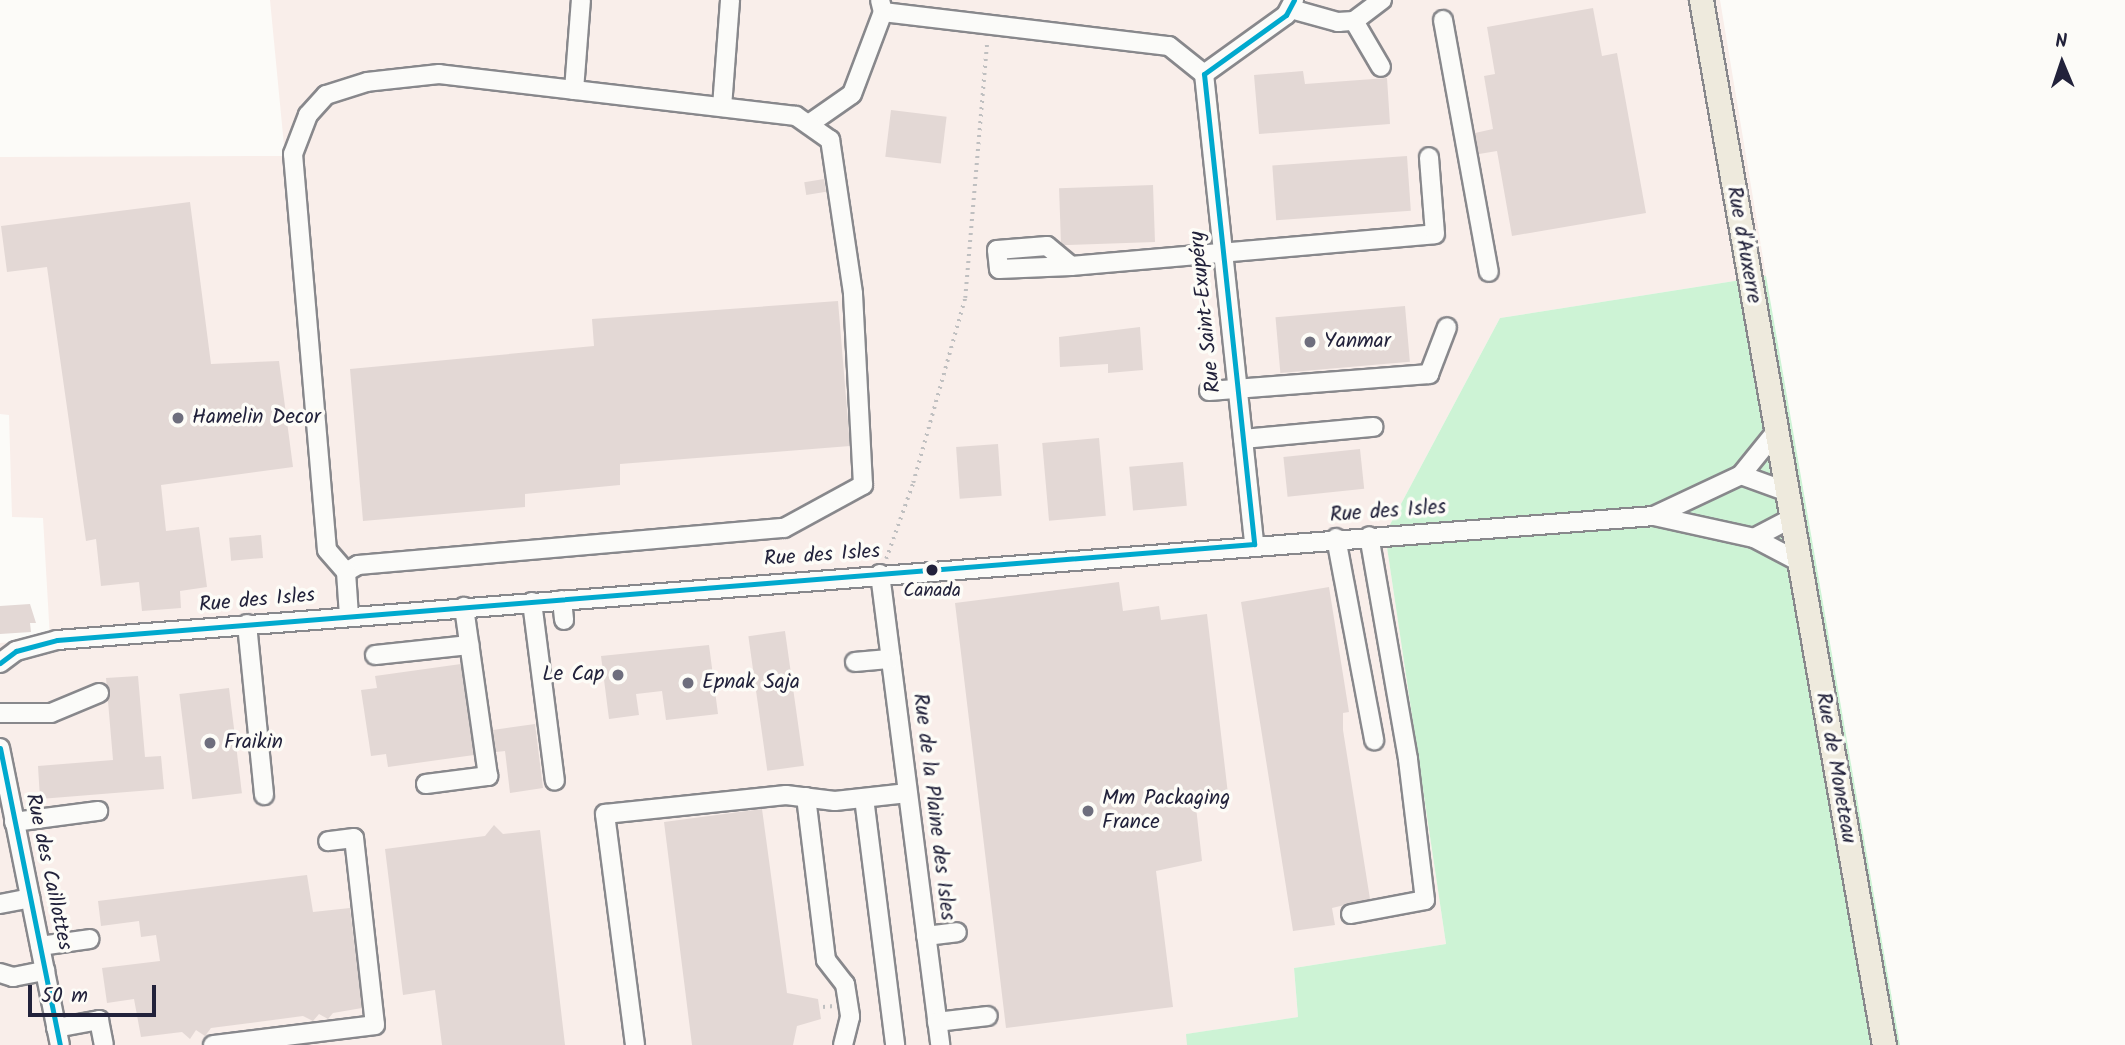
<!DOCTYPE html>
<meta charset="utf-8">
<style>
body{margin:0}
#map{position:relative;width:2125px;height:1045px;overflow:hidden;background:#fcfbf8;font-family:Kalam,sans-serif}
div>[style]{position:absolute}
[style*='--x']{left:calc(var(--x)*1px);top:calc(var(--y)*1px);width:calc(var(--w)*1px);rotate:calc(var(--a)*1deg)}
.built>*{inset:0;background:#f9eeea}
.green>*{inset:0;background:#cdf3d5}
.building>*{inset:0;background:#e3d8d5;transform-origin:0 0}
.path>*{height:3.5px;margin-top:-1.75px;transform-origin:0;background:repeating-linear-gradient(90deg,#bfbfc0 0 2px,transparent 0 7px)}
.roads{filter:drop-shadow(2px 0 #88888c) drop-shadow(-2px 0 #88888c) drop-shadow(0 2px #88888c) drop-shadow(0 -2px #88888c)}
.minor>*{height:18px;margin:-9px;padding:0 9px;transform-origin:9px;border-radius:9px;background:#fbfbf9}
.major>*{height:23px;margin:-11.5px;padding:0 11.5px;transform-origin:11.5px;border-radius:11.5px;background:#eeeadd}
.bus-1>*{height:5px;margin:-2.5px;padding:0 2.5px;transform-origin:2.5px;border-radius:2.5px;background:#00a9ce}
.dots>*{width:19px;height:19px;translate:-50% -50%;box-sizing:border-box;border:4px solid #fdfcf7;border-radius:50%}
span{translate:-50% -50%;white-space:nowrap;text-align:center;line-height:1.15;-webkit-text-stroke:7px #fdfcf7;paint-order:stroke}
.bus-label{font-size:19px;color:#22223b}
.street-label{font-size:21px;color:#22223b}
.poi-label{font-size:21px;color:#22223b}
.left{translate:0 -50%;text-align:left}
.right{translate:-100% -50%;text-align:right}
.north{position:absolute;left:2027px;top:28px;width:70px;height:70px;-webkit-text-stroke:5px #fdfcf7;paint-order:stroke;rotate:358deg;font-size:19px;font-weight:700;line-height:28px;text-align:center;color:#22223b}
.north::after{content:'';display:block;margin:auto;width:24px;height:32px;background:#22223b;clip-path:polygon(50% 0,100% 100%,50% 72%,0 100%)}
.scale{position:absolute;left:28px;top:985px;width:128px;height:32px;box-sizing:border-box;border:4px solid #22223b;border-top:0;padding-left:9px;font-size:21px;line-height:24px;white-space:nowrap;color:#22223b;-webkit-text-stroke:5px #fdfcf7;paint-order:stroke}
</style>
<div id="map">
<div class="built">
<div style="clip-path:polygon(270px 0,1720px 0,1766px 276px,1500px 318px,1385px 534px,1446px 944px,1294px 968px,1298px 1017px,1187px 1034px,1187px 1045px,0 1045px,0 643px,50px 639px,43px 518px,12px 517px,9px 415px,0 414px,0 157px,285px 156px)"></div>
</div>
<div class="green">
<div style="clip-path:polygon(1766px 276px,1900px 1045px,1187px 1045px,1186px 1034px,1298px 1017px,1294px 968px,1446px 944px,1385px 534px,1500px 318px)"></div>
</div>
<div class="building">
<div style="clip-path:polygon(1593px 8px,1602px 56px,1617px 53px,1646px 213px,1512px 236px,1497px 151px,1479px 154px,1475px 133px,1493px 129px,1484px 76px,1495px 74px,1487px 27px)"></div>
<div style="clip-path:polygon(1303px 71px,1305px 84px,1387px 78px,1390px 124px,1259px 134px,1254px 75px)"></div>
<div style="left:891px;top:110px;width:56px;height:47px;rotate:7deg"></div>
<div style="left:1407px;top:156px;width:55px;height:135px;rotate:86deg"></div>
<div style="left:824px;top:179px;width:13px;height:20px;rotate:81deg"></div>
<div style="left:1153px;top:185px;width:57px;height:94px;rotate:88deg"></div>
<div style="clip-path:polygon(190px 202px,211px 364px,279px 361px,293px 467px,161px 485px,166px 531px,199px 527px,207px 587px,180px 591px,181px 608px,142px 611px,139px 582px,101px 586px,96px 539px,86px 541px,47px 267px,7px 272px,1px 226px)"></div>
<div style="clip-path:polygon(838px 301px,850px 446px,620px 464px,620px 485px,525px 494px,525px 507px,363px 521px,350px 369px,594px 346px,592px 319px)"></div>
<div style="left:1405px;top:306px;width:56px;height:130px;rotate:85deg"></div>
<div style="clip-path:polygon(1140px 327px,1143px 370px,1108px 373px,1108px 364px,1060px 367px,1059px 337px)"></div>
<div style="left:1099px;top:438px;width:78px;height:57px;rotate:85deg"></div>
<div style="left:998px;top:444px;width:52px;height:42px;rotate:86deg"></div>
<div style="left:1360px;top:449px;width:40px;height:77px;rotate:84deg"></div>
<div style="left:1183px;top:462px;width:44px;height:54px;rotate:85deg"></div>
<div style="left:261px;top:535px;width:23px;height:32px;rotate:85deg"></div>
<div style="clip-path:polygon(1119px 582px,1123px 611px,1159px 606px,1161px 620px,1207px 614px,1228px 794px,1195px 798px,1202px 861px,1156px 871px,1173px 1007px,1006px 1028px,955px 603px)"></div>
<div style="clip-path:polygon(1329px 587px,1349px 712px,1343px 713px,1343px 730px,1370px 899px,1332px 908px,1335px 925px,1293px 931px,1241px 602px)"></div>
<div style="clip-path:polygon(30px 604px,36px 623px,30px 623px,31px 632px,0 634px,0 606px)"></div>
<div style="left:785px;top:631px;width:136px;height:37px;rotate:82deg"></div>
<div style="clip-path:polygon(709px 645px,718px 714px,666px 720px,662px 691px,636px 694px,639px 715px,609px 719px,601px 656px)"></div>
<div style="clip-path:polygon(461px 664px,474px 755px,388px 767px,386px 754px,371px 756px,361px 690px,377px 688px,375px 676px)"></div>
<div style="clip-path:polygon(138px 676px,145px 757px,161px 756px,164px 789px,40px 799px,38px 766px,113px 760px,106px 678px)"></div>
<div style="left:229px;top:688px;width:106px;height:50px;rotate:83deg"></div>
<div style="clip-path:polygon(535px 724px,543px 788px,510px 793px,505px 751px,496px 752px,493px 730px)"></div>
<div style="clip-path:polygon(762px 809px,787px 993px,818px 999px,821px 1019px,797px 1026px,793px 1045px,692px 1045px,664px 822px)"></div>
<div style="clip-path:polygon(494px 825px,503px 834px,540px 830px,565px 1045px,442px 1045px,435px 990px,403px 995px,385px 849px,485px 836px)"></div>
<div style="clip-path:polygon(307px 875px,313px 912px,350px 908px,362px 1008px,333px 1013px,328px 1019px,319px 1014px,313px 1021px,303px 1016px,211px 1028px,205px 1036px,196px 1030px,190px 1039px,182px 1032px,141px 1037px,134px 999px,107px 1003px,102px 968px,160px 961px,156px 935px,141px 937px,139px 921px,101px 926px,98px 901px)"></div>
</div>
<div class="path">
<div style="--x:886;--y:559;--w:81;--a:-70.4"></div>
<div style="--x:913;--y:483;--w:192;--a:-74.3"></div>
<div style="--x:965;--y:298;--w:258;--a:-85.1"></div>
<div style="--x:823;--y:1007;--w:11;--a:-5"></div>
</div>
<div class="roads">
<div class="minor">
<div style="--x:1291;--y:9;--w:49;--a:15.5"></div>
<div style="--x:1338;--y:22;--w:16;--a:-4"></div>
<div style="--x:1354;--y:21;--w:35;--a:-37"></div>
<div style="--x:883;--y:12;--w:288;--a:6.8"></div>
<div style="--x:1169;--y:46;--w:45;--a:38.7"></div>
<div style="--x:1204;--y:74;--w:473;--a:83.9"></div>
<div style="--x:1443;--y:20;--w:256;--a:79.7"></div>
<div style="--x:1354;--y:21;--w:53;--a:59.6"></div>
<div style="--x:1204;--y:74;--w:101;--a:-35.7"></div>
<div style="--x:1286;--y:15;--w:17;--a:-62"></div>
<div style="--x:574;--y:90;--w:90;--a:-85.6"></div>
<div style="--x:722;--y:107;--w:107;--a:-85.7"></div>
<div style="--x:809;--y:124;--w:52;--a:-34.9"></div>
<div style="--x:852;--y:94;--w:88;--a:-69.3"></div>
<div style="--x:883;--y:12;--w:12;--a:-104"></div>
<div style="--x:1071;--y:266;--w:31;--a:-140"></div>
<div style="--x:1047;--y:246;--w:50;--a:175.4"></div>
<div style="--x:997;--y:250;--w:19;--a:84"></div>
<div style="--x:999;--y:269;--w:72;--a:-2.4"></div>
<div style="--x:1071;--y:266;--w:365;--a:-5"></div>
<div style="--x:1435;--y:234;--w:77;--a:-94.5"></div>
<div style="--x:1209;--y:391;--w:221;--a:-4.4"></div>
<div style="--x:1429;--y:374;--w:50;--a:-69"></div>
<div style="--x:1243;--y:439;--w:131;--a:-5.3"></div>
<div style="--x:1741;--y:475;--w:47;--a:20"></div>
<div style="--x:1654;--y:516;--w:96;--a:-25.2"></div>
<div style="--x:1741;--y:475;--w:54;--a:-51"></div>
<div style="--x:1336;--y:538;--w:206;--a:79.3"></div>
<div style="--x:1754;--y:538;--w:41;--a:-27.8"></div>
<div style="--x:346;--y:572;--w:14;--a:-30"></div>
<div style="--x:358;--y:565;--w:428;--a:-5"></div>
<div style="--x:784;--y:528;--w:90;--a:-28.6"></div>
<div style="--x:863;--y:485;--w:192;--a:-93"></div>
<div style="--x:853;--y:293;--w:155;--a:-98.5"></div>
<div style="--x:830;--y:140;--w:42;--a:-144.8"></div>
<div style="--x:796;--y:116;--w:359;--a:-173.3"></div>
<div style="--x:439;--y:74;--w:72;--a:173.7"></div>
<div style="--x:367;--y:82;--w:43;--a:162.4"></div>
<div style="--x:326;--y:95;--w:27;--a:132"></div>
<div style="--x:308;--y:115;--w:42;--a:111"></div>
<div style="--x:293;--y:154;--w:397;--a:85.1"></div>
<div style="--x:327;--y:550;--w:29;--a:49"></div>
<div style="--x:346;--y:572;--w:44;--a:86.1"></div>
<div style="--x:880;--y:574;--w:475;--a:82.7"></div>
<div style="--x:562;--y:600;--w:20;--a:84"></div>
<div style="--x:532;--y:602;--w:180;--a:82.7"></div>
<div style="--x:247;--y:624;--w:172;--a:84.3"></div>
<div style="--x:375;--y:655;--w:95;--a:-6.1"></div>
<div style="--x:855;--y:662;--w:36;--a:-5"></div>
<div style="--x:0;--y:663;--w:20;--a:-37"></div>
<div style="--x:16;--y:651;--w:42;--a:-15"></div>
<div style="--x:57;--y:640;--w:1602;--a:-4.44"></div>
<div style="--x:1654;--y:516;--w:102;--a:12.4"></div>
<div style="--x:1754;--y:538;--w:50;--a:27.6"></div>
<div style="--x:0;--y:713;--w:51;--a:0"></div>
<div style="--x:51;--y:713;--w:52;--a:-22.6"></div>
<div style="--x:0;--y:748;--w:303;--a:78.6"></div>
<div style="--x:426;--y:784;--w:63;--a:-7.4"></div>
<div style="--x:488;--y:776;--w:171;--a:-98.1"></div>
<div style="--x:806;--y:797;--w:164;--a:83"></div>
<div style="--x:826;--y:960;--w:31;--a:52"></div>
<div style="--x:845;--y:984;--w:33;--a:81"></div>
<div style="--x:850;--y:1017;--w:29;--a:104"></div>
<div style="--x:864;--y:798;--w:249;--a:82.8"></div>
<div style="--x:14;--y:822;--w:85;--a:-7.5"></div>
<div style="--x:0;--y:904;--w:31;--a:-11"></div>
<div style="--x:1351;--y:914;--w:75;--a:-10.7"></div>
<div style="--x:1425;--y:900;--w:142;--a:-96.9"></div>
<div style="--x:1408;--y:759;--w:226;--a:-99.9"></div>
<div style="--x:926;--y:936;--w:31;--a:-7"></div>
<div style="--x:40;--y:946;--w:50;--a:-8"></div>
<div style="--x:0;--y:973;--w:14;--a:17"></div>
<div style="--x:13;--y:977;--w:33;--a:-11"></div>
<div style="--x:937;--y:1022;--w:51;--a:-6.7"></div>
<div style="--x:56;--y:1028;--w:44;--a:-10.5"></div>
<div style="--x:99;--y:1020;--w:25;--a:79"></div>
<div style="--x:213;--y:1045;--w:163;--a:-7"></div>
<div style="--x:375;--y:1025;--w:188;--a:-96.4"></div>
<div style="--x:354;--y:838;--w:26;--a:173"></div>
<div style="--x:635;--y:1045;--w:233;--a:-97.4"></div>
<div style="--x:605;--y:814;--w:182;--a:-6"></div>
<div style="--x:786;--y:795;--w:49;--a:7"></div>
<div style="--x:835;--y:801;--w:73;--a:-6.3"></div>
</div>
<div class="major">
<div style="--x:1701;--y:0;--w:1061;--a:80.07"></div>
</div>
</div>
<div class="bus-1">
<div style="--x:1204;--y:74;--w:473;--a:83.9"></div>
<div style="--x:1204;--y:74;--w:101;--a:-35.7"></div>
<div style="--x:1286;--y:15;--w:17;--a:-62"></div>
<div style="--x:0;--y:663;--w:20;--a:-37"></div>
<div style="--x:16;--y:651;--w:42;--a:-15"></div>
<div style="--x:57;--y:640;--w:1201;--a:-4.59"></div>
<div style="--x:0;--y:748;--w:303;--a:78.6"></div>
</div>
<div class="dots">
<div style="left:1310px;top:342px;background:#6e6e7d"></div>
<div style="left:178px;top:418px;background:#6e6e7d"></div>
<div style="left:932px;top:570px;background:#22223b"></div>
<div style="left:618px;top:675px;background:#6e6e7d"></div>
<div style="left:688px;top:683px;background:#6e6e7d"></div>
<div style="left:210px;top:743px;background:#6e6e7d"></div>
<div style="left:1088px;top:811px;background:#6e6e7d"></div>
</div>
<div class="bus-label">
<span style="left:932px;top:592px">Canada</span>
</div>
<div class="street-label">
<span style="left:1743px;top:245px;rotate:80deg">Rue d'Auxerre</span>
<span style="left:1206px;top:312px;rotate:-96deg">Rue Saint-Exupéry</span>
<span style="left:1388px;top:512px;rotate:-4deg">Rue des Isles</span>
<span style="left:822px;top:556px;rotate:-4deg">Rue des Isles</span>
<span style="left:257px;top:601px;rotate:-5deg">Rue des Isles</span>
<span style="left:1835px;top:768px;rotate:80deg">Rue de Moneteau</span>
<span style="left:933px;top:807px;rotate:83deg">Rue de la Plaine des Isles</span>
<span style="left:48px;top:872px;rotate:78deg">Rue des Caillottes</span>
</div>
<div class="poi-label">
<span class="left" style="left:1324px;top:342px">Yanmar</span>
<span class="left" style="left:192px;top:418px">Hamelin Decor</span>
<span class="right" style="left:604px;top:675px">Le Cap</span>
<span class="left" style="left:702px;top:683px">Epnak Saja</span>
<span class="left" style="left:224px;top:743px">Fraikin</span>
<span class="left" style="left:1102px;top:811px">Mm Packaging<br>France</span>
</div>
<div class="north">N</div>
<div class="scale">50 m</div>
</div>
